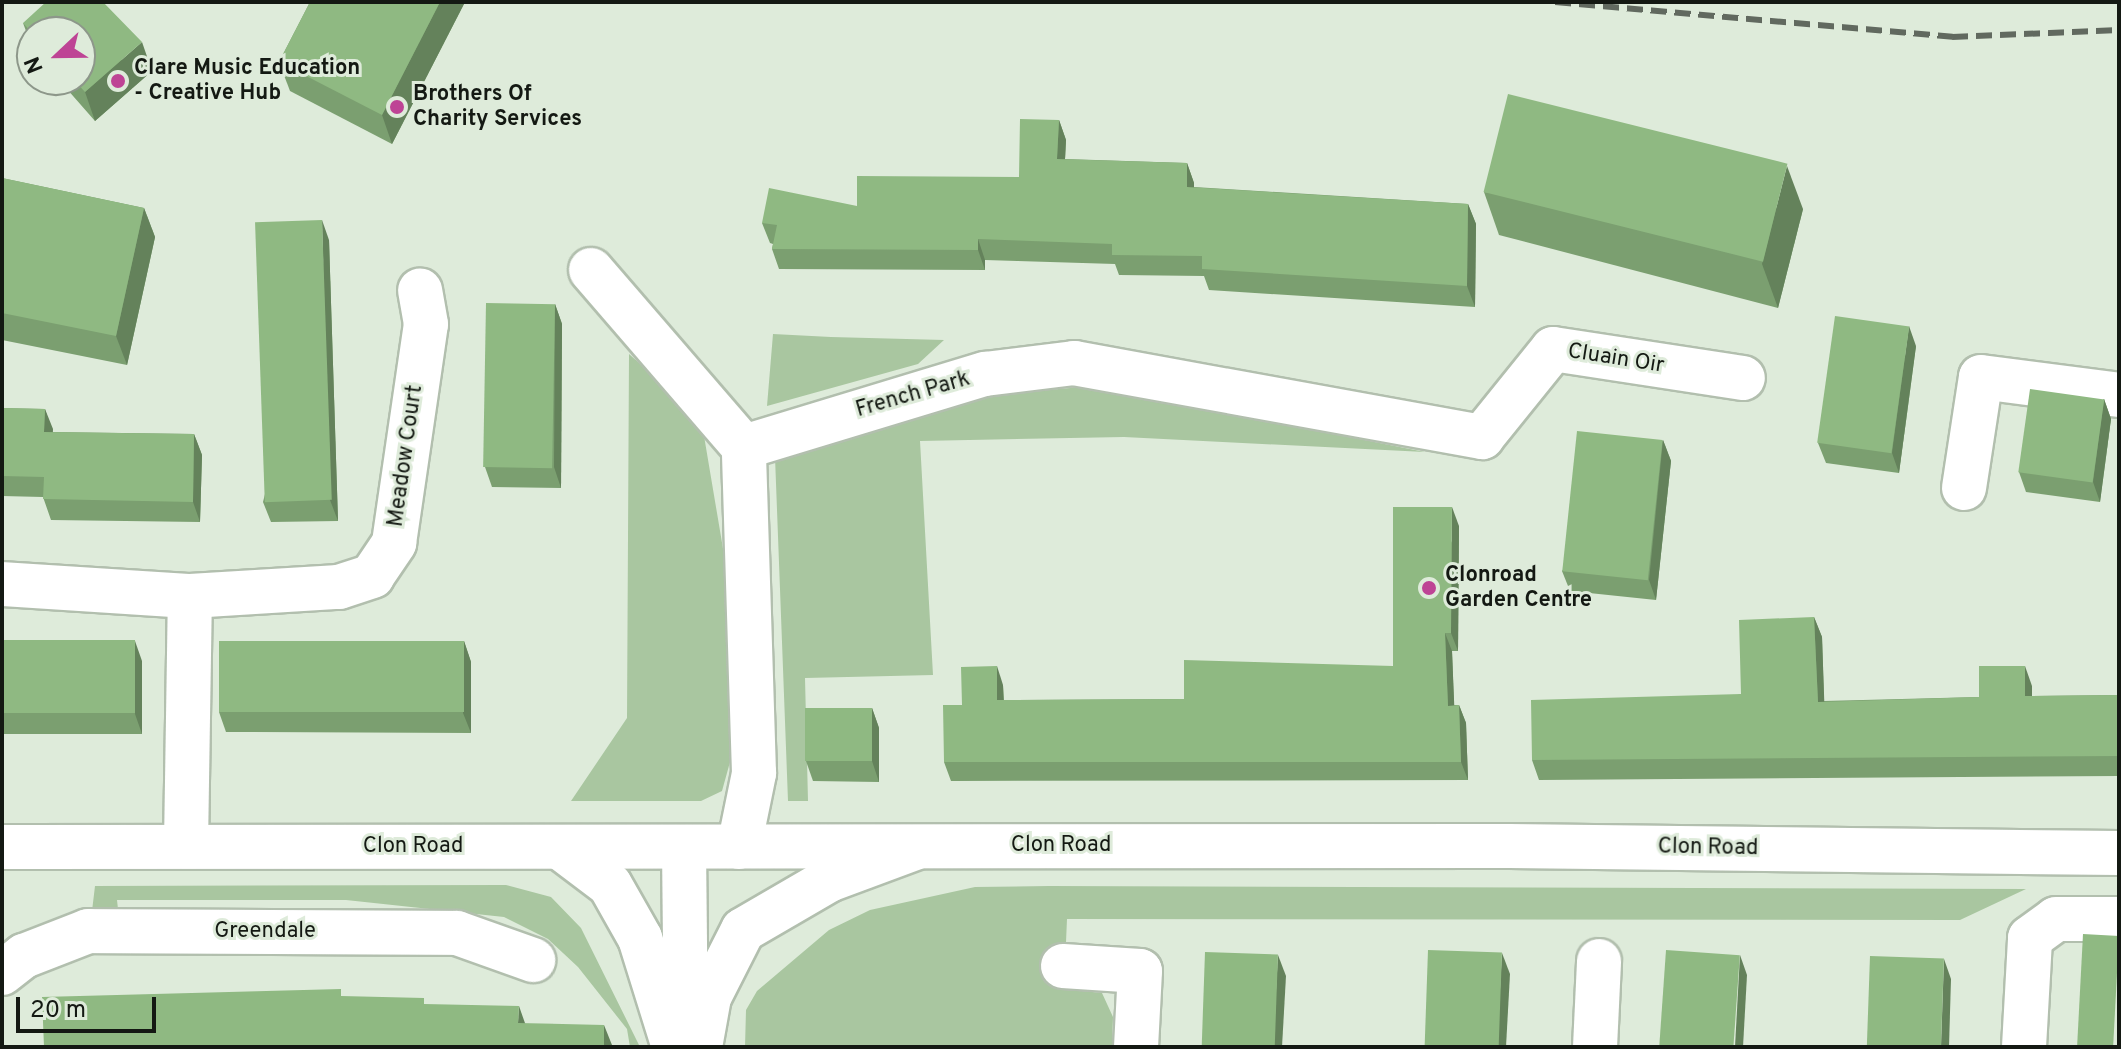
<!DOCTYPE html>
<style>
body{margin:0}
#map{position:relative;width:2121px;height:1049px;overflow:hidden;background:#deebda;font-family:Overpass,sans-serif}
div>[style]{position:absolute}
[style*='--x']{left:calc(var(--x)*1px);top:calc(var(--y)*1px);width:calc(var(--w)*1px);rotate:calc(var(--a)*1deg)}
.green>*{inset:0;background:#a9c6a0}
.roads{filter:drop-shadow(2px 0 #b2bfae) drop-shadow(-2px 0 #b2bfae) drop-shadow(0 2px #b2bfae) drop-shadow(0 -2px #b2bfae)}
.minor>*{height:44px;margin:-22px;padding:0 22px;transform-origin:22px;border-radius:22px;background:#fff}
.tertiary>*{height:44px;margin:-22px;padding:0 22px;transform-origin:22px;border-radius:22px;background:#fff}
.secondary>*{height:44px;margin:-22px;padding:0 22px;transform-origin:22px;border-radius:22px;background:#fff}
.rail>*{height:6px;margin-top:-3px;transform-origin:0;background:repeating-linear-gradient(90deg,#61695f 0 16px,transparent 0 24px)}
.wall>*{inset:0;background:#7b9f70}
.shaded-wall>*{inset:0;background:#64825b}
.building>*{inset:0;background:#8fb982;transform-origin:0 0}
.dots>*{width:22px;height:22px;translate:-50% -50%;box-sizing:border-box;border:4px solid #deebda;border-radius:50%}
span{translate:-50% -50%;white-space:nowrap;text-align:center;line-height:1.15;-webkit-text-stroke:6px #deebda;paint-order:stroke}
.poi-label{font-size:22px;color:#141913;font-weight:700}
.left{translate:0 -50%;text-align:left}
.street-label{font-size:22px;color:#141913}
.frame{position:absolute;inset:0;border:4px solid #141913;pointer-events:none}
.north{position:absolute;left:16px;top:16px;width:80px;height:80px;box-sizing:border-box;background:#deebda;border:2px solid #8d978a;border-radius:50%;rotate:248deg;font-size:22px;font-weight:700;line-height:32px;text-align:center;color:#141913}
.north::after{content:'';display:block;margin:auto;width:28px;height:36px;background:#be4495;clip-path:polygon(50% 0,100% 100%,50% 72%,0 100%)}
.scale{position:absolute;left:16px;top:997px;width:140px;height:36px;box-sizing:border-box;border:4px solid #141913;border-top:0;padding-left:10px;font-size:24px;line-height:28px;white-space:nowrap;color:#141913;-webkit-text-stroke:6px #deebda;paint-order:stroke}
</style>
<div id="map">
<div class="green">
<div style="clip-path:polygon(773px 334px,831px 337px,944px 340px,918px 364px,767px 406px)"></div>
<div style="clip-path:polygon(629px 354px,701px 418px,748px 697px,722px 791px,701px 801px,571px 801px,627px 718px)"></div>
<div style="clip-path:polygon(1093px 386px,1425px 452px,1124px 437px,920px 441px,933px 675px,805px 678px,808px 801px,788px 801px,775px 457px,954px 398px)"></div>
<div style="clip-path:polygon(506px 885px,551px 897px,581px 928px,640px 1047px,630px 1047px,627px 1029px,578px 967px,548px 939px,504px 917px,346px 900px,117px 900px,118px 909px,92px 911px,95px 886px)"></div>
<div style="clip-path:polygon(975px 887px,1049px 886px,2026px 889px,1960px 920px,1067px 919px,1064px 989px,1102px 993px,1113px 1017px,1112px 1047px,745px 1047px,746px 1010px,757px 991px,829px 930px,870px 910px)"></div>
</div>
<div class="roads">
<div class="minor">
<div style="--x:591;--y:270;--w:234;--a:49.2"></div>
<div style="--x:744;--y:447;--w:252;--a:-16.9"></div>
<div style="--x:985;--y:374;--w:90;--a:-7"></div>
<div style="--x:1074;--y:363;--w:415;--a:10.3"></div>
<div style="--x:1482;--y:437;--w:113;--a:-51.1"></div>
<div style="--x:1553;--y:349;--w:192;--a:8.7"></div>
<div style="--x:1964;--y:488;--w:112;--a:-81.3"></div>
<div style="--x:1981;--y:377;--w:139;--a:7.4"></div>
<div style="--x:2;--y:584;--w:188;--a:3.7"></div>
<div style="--x:186;--y:845;--w:249;--a:-89.1"></div>
<div style="--x:190;--y:596;--w:149;--a:-3.5"></div>
<div style="--x:339;--y:587;--w:35;--a:-18"></div>
<div style="--x:372;--y:576;--w:40;--a:-56"></div>
<div style="--x:394;--y:543;--w:221;--a:-81.7"></div>
<div style="--x:426;--y:324;--w:34;--a:-100"></div>
<div style="--x:739;--y:847;--w:76;--a:-78.5"></div>
<div style="--x:754;--y:773;--w:326;--a:-91.8"></div>
<div style="--x:1063;--y:966;--w:77;--a:3.7"></div>
<div style="--x:1140;--y:971;--w:76;--a:93"></div>
<div style="--x:2;--y:973;--w:28;--a:-38"></div>
<div style="--x:24;--y:956;--w:69;--a:-21.3"></div>
<div style="--x:88;--y:931;--w:369;--a:0.3"></div>
<div style="--x:457;--y:933;--w:81;--a:19.6"></div>
<div style="--x:1595;--y:1047;--w:86;--a:-87.3"></div>
<div style="--x:2024;--y:1047;--w:109;--a:-86.8"></div>
<div style="--x:2030;--y:938;--w:32;--a:-36"></div>
<div style="--x:2056;--y:919;--w:63;--a:0"></div>
</div>
<div class="tertiary">
<div style="--x:684;--y:847;--w:181;--a:89.4"></div>
<div style="--x:561;--y:848;--w:61;--a:37.1"></div>
<div style="--x:610;--y:885;--w:61;--a:60.5"></div>
<div style="--x:640;--y:938;--w:114;--a:72.7"></div>
<div style="--x:700;--y:1047;--w:51;--a:-79.8"></div>
<div style="--x:709;--y:997;--w:75;--a:-63.1"></div>
<div style="--x:743;--y:930;--w:99;--a:-30.2"></div>
<div style="--x:829;--y:880;--w:92;--a:-20.4"></div>
</div>
<div class="secondary">
<div style="--x:2;--y:847;--w:1506;--a:-0.04"></div>
<div style="--x:1508;--y:846;--w:611;--a:0.66"></div>
</div>
</div>
<div class="rail">
<div style="--x:1555;--y:2;--w:399;--a:5"></div>
<div style="--x:1952;--y:37;--w:167;--a:-2.4"></div>
</div>
<div class="wall">
<div style="clip-path:polygon(310px 2px,465px 2px,392px 144px,290px 91px,279px 62px)"></div>
<div style="clip-path:polygon(23px 23px,152px 71px,95px 121px,59px 80px,80px 80px,32px 32px,32px 47px)"></div>
<div style="clip-path:polygon(1059px 120px,1066px 140px,1065px 159px,1187px 163px,1194px 183px,1194px 187px,1468px 204px,1476px 224px,1475px 307px,1209px 290px,1204px 276px,1119px 275px,1115px 264px,985px 260px,985px 270px,779px 269px,772px 249px,773px 244px,770px 243px,762px 223px,1019px 177px)"></div>
<div style="clip-path:polygon(2px 178px,144px 208px,155px 237px,127px 365px,2px 340px)"></div>
<div style="clip-path:polygon(1484px 192px,1803px 209px,1778px 308px,1499px 235px)"></div>
<div style="clip-path:polygon(329px 240px,338px 521px,271px 522px,263px 502px)"></div>
<div style="clip-path:polygon(555px 304px,562px 324px,561px 488px,492px 487px,485px 467px)"></div>
<div style="clip-path:polygon(1916px 346px,1899px 473px,1826px 463px,1818px 443px)"></div>
<div style="clip-path:polygon(2104px 399px,2111px 419px,2100px 502px,2026px 492px,2019px 472px)"></div>
<div style="clip-path:polygon(2px 408px,45px 409px,52px 432px,194px 434px,202px 455px,200px 522px,51px 520px,43px 497px,2px 496px)"></div>
<div style="clip-path:polygon(1663px 440px,1671px 461px,1656px 600px,1570px 591px,1562px 571px)"></div>
<div style="clip-path:polygon(1459px 526px,1458px 651px,1452px 651px,1454px 705px,1459px 705px,1466px 723px,1468px 780px,951px 781px,944px 762px,962px 705px,1003px 685px,1004px 700px,1184px 699px,1393px 666px)"></div>
<div style="clip-path:polygon(1814px 617px,1822px 637px,1824px 701px,1979px 697px,2032px 686px,2032px 696px,2119px 695px,2119px 776px,1539px 780px,1532px 760px,1741px 694px)"></div>
<div style="clip-path:polygon(2px 640px,142px 661px,142px 734px,2px 734px)"></div>
<div style="clip-path:polygon(464px 641px,471px 662px,471px 733px,226px 732px,219px 712px)"></div>
<div style="clip-path:polygon(872px 708px,879px 728px,879px 782px,813px 781px,806px 761px)"></div>
</div>
<div class="shaded-wall">
<div style="clip-path:polygon(440px 2px,465px 2px,392px 144px,382px 115px)"></div>
<div style="clip-path:polygon(142px 42px,152px 71px,95px 121px,85px 92px)"></div>
<div style="clip-path:polygon(1059px 120px,1066px 140px,1064px 179px,1057px 159px)"></div>
<div style="clip-path:polygon(1187px 163px,1194px 183px,1194px 207px,1187px 187px)"></div>
<div style="clip-path:polygon(1787px 166px,1803px 209px,1778px 308px,1762px 264px)"></div>
<div style="clip-path:polygon(1468px 204px,1476px 224px,1475px 307px,1467px 286px)"></div>
<div style="clip-path:polygon(144px 208px,155px 237px,127px 365px,116px 336px)"></div>
<div style="clip-path:polygon(322px 220px,329px 240px,338px 521px,330px 500px)"></div>
<div style="clip-path:polygon(978px 239px,985px 260px,985px 270px,978px 250px)"></div>
<div style="clip-path:polygon(555px 304px,562px 324px,561px 488px,554px 467px)"></div>
<div style="clip-path:polygon(1909px 326px,1916px 346px,1899px 473px,1892px 453px)"></div>
<div style="clip-path:polygon(2104px 399px,2111px 419px,2100px 502px,2093px 482px)"></div>
<div style="clip-path:polygon(45px 409px,53px 429px,52px 452px,44px 432px)"></div>
<div style="clip-path:polygon(194px 434px,202px 455px,200px 522px,193px 502px)"></div>
<div style="clip-path:polygon(1663px 440px,1671px 461px,1656px 600px,1649px 580px)"></div>
<div style="clip-path:polygon(1452px 507px,1459px 526px,1458px 651px,1451px 633px)"></div>
<div style="clip-path:polygon(1814px 617px,1822px 637px,1825px 722px,1818px 702px)"></div>
<div style="clip-path:polygon(1445px 633px,1452px 651px,1455px 724px,1448px 706px)"></div>
<div style="clip-path:polygon(135px 641px,142px 661px,142px 734px,135px 714px)"></div>
<div style="clip-path:polygon(464px 641px,471px 662px,471px 733px,463px 713px)"></div>
<div style="clip-path:polygon(997px 666px,1003px 685px,1004px 719px,997px 700px)"></div>
<div style="clip-path:polygon(2025px 666px,2032px 686px,2032px 716px,2025px 696px)"></div>
<div style="clip-path:polygon(1459px 705px,1466px 723px,1468px 780px,1461px 762px)"></div>
<div style="clip-path:polygon(872px 708px,879px 728px,879px 782px,872px 761px)"></div>
<div style="clip-path:polygon(1502px 953px,1510px 974px,1506px 1047px,1497px 1047px)"></div>
<div style="clip-path:polygon(1278px 955px,1286px 976px,1282px 1047px,1273px 1047px)"></div>
<div style="clip-path:polygon(1740px 955px,1747px 975px,1743px 1047px,1735px 1047px)"></div>
<div style="clip-path:polygon(1944px 959px,1951px 979px,1949px 1047px,1941px 1047px)"></div>
<div style="clip-path:polygon(519px 1006px,526px 1026px,518px 1023px)"></div>
<div style="clip-path:polygon(604px 1025px,612px 1045px,612px 1047px,604px 1047px)"></div>
</div>
<div class="building">
<div style="clip-path:polygon(46px 2px,103px 2px,142px 42px,85px 92px,74px 80px,80px 80px,80px 32px,32px 33px,23px 23px)"></div>
<div style="clip-path:polygon(310px 2px,440px 2px,382px 115px,279px 62px)"></div>
<div style="left:1508px;top:94px;width:288px;height:101px;rotate:14deg"></div>
<div style="clip-path:polygon(1020px 119px,1059px 120px,1057px 159px,1187px 163px,1187px 187px,1468px 204px,1467px 286px,1202px 269px,1202px 256px,1112px 255px,1112px 244px,978px 239px,978px 250px,772px 249px,777px 225px,762px 223px,769px 188px,857px 206px,857px 176px,1019px 177px)"></div>
<div style="clip-path:polygon(2px 178px,144px 208px,116px 336px,2px 313px)"></div>
<div style="left:322px;top:220px;width:280px;height:67px;rotate:88deg"></div>
<div style="left:486px;top:303px;width:69px;height:164px;rotate:1deg"></div>
<div style="left:1835px;top:316px;width:75px;height:128px;rotate:8deg"></div>
<div style="left:2030px;top:389px;width:75px;height:84px;rotate:8deg"></div>
<div style="clip-path:polygon(2px 408px,45px 409px,44px 432px,194px 434px,193px 502px,43px 499px,44px 477px,2px 476px)"></div>
<div style="left:1577px;top:431px;width:86px;height:141px;rotate:6deg"></div>
<div style="clip-path:polygon(1393px 507px,1452px 507px,1451px 633px,1445px 633px,1448px 706px,1459px 705px,1461px 762px,944px 762px,943px 705px,962px 705px,961px 667px,997px 666px,997px 700px,1184px 699px,1184px 660px,1393px 666px)"></div>
<div style="clip-path:polygon(1814px 617px,1818px 702px,1979px 697px,1979px 666px,2025px 666px,2025px 696px,2119px 695px,2119px 756px,1532px 760px,1531px 700px,1741px 694px,1739px 620px)"></div>
<div style="left:2px;top:640px;width:133px;height:73px"></div>
<div style="left:219px;top:641px;width:245px;height:71px"></div>
<div style="left:805px;top:708px;width:67px;height:53px"></div>
<div style="left:2083px;top:934px;width:36px;height:113px;rotate:3deg"></div>
<div style="left:1428px;top:950px;width:74px;height:97px;rotate:2deg"></div>
<div style="left:1666px;top:950px;width:74px;height:97px;rotate:4deg"></div>
<div style="left:1205px;top:952px;width:73px;height:95px;rotate:2deg"></div>
<div style="left:1870px;top:956px;width:74px;height:91px;rotate:2deg"></div>
<div style="clip-path:polygon(341px 989px,341px 996px,424px 998px,424px 1004px,519px 1006px,518px 1023px,604px 1025px,604px 1047px,44px 1047px,42px 997px)"></div>
</div>
<div class="dots">
<div style="left:118px;top:81px;background:#be4495"></div>
<div style="left:397px;top:107px;background:#be4495"></div>
<div style="left:1429px;top:588px;background:#be4495"></div>
</div>
<div class="poi-label">
<span class="left" style="left:134px;top:81px">Clare Music Education<br>- Creative Hub</span>
<span class="left" style="left:413px;top:107px">Brothers Of<br>Charity Services</span>
<span class="left" style="left:1445px;top:588px">Clonroad<br>Garden Centre</span>
</div>
<div class="street-label">
<span style="left:1616px;top:359px;rotate:9deg">Cluain Oir</span>
<span style="left:913px;top:395px;rotate:-16deg">French Park</span>
<span style="left:406px;top:456px;rotate:-82deg">Meadow Court</span>
<span style="left:1061px;top:846px">Clon Road</span>
<span style="left:413px;top:847px">Clon Road</span>
<span style="left:1708px;top:848px;rotate:1deg">Clon Road</span>
<span style="left:265px;top:932px">Greendale</span>
</div>
<div class="frame"></div>
<div class="north">N</div>
<div class="scale">20 m</div>
</div>
